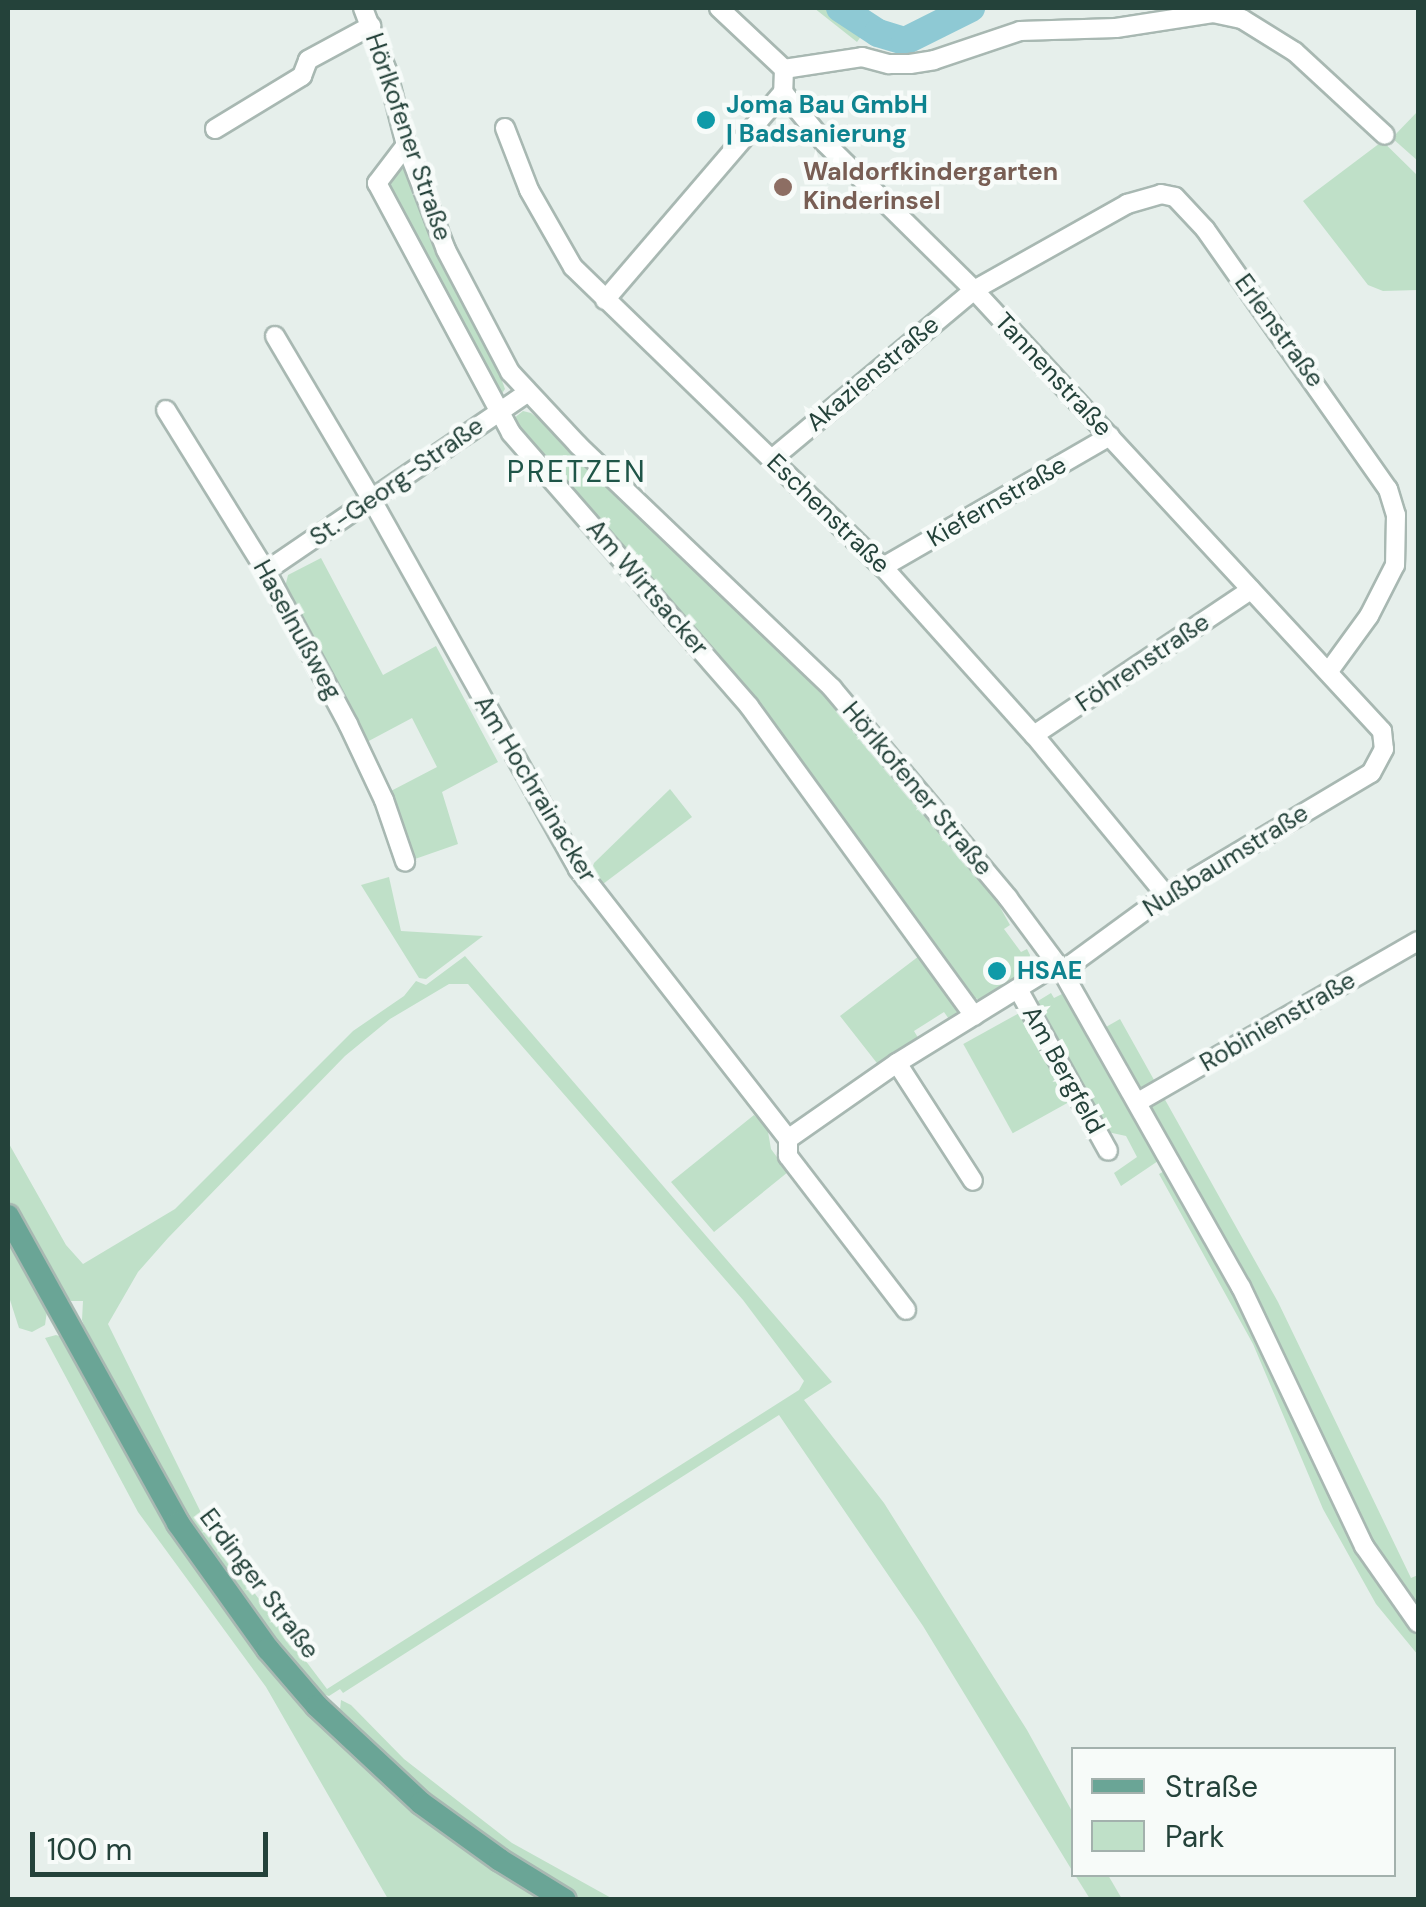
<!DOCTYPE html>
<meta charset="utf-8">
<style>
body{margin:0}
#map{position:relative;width:1426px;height:1907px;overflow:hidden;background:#e6efeb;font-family:"DM Sans",sans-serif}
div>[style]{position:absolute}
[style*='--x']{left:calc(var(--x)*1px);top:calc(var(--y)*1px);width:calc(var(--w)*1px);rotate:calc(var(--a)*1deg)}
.green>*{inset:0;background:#bfe0c8;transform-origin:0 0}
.river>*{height:28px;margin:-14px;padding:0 14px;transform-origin:14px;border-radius:14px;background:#8ec9d4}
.roads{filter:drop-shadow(2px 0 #a8b8b2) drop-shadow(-2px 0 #a8b8b2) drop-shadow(0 2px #a8b8b2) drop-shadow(0 -2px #a8b8b2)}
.minor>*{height:18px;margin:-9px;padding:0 9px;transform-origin:9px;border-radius:9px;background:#fff}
.major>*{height:22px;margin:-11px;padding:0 11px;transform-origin:11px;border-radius:11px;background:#6aa596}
.dots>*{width:28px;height:28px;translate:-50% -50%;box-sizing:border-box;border:5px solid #f7fbf9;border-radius:50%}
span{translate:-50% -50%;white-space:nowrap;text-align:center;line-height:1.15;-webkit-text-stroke:9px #f7fbf9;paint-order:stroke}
.culture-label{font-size:25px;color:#0d838f;font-weight:700}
.left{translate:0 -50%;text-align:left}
.street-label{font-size:25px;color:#24423a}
.education-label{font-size:25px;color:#785e54;font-weight:700}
.quarter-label{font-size:30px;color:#1f5548;letter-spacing:2.5px}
.frame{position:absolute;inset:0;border:10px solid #24423a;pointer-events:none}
.legend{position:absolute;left:1071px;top:1747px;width:325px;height:130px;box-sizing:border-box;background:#f7fbf9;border:2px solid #a3b1ad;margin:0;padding:12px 18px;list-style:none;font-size:30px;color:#24423a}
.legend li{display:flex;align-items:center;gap:20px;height:50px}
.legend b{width:50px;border:2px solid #a3b1ad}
.scale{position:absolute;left:30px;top:1832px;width:238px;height:45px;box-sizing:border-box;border:5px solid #24423a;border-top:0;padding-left:12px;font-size:30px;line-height:35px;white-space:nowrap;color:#24423a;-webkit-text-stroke:8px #f7fbf9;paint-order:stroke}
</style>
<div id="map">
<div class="green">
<div style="clip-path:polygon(814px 8px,861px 8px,884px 21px,871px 22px,857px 42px)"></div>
<div style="clip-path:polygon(1418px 111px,1418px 161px,1392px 138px)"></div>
<div style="clip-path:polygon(1366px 125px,1418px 176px,1418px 290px,1383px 291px,1368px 285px,1303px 201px,1380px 143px)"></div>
<div style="clip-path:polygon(400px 166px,406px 168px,501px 378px,505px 389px,501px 395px,494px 394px,385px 179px)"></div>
<div style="clip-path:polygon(523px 411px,531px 413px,556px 433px,828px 694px,986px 882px,1010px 925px,1004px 929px,1021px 952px,1027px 949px,1030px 955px,1028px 970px,1020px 980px,983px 1001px,967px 995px,766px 721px,519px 433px,513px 419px)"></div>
<div style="clip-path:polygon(321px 558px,383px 675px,436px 646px,498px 762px,442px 792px,458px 844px,415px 859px,389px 792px,437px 767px,412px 718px,365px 743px,284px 591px,288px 575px)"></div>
<div style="clip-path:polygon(670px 789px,692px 817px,603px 884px,592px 869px,594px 863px)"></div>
<div style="clip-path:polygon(389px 877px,401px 931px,483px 936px,426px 979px,419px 978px,361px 885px)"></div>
<div style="clip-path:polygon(923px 953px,958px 1002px,956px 1018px,951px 1022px,944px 1012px,914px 1031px,920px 1041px,880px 1067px,840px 1016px)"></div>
<div style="clip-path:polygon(evenodd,465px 956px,832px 1382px,804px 1400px,884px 1503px,1027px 1730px,1073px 1813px,1073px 1872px,923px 1626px,779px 1415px,343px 1693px,340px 1689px,329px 1696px,318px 1693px,284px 1655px,195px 1532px,93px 1349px,82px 1320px,83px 1301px,71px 1301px,56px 1285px,8px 1199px,8px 1142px,66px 1245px,83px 1264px,175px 1209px,353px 1031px,404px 996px,416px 981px,426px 985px,465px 956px,449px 984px,468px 984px,743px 1300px,804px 1381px,799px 1390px,327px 1689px,215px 1541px,108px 1324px,138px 1272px,168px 1238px,345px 1056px,390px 1019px,449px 984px)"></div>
<div style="clip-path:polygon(1066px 992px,1159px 1153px,1158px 1161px,1121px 1186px,1114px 1173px,1137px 1157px,1126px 1136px,1103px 1131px,1033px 1004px,1051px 993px,1054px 998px)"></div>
<div style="left:1021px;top:1012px;width:102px;height:66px;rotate:61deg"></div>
<div style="clip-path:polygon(1120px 1019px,1278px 1302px,1411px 1578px,1418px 1575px,1418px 1608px,1372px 1543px,1281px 1346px,1106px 1027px)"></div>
<div style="clip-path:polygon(754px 1115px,767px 1126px,771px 1149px,788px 1172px,714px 1232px,671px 1182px)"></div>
<div style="clip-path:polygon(1168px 1169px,1239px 1295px,1357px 1548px,1418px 1635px,1418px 1655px,1376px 1604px,1323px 1509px,1253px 1344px,1159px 1174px)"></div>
<div style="clip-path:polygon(8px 1234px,47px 1311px,45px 1325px,32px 1332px,19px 1328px,10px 1300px)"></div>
<div style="clip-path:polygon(56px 1335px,62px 1337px,245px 1634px,547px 1899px,388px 1899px,266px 1687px,138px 1512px,45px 1338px)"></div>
<div style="clip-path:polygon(341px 1700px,351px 1705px,404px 1759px,512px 1843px,613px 1899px,580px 1899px,569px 1893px,422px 1792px,351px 1727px,340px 1710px)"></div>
<div style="clip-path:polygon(1075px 1875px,1108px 1875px,1122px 1899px,1090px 1899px)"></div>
</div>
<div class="river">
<div style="--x:840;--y:8;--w:45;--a:33.3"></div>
<div style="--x:878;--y:33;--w:28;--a:17"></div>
<div style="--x:905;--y:41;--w:74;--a:-26.6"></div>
</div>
<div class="roads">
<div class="minor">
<div style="--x:363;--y:8;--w:67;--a:69.1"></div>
<div style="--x:387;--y:71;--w:76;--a:75.6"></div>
<div style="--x:406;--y:145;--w:112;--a:69.1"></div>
<div style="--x:446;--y:250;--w:138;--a:62.3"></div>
<div style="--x:510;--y:372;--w:100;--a:47"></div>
<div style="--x:578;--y:445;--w:352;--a:43.7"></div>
<div style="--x:832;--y:688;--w:274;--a:50"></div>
<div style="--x:1008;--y:898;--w:91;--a:53.5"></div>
<div style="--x:1062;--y:971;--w:363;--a:60.5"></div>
<div style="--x:1241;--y:1287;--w:287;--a:64.6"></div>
<div style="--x:1364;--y:1546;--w:94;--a:55"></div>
<div style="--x:719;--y:8;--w:89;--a:43.2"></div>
<div style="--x:784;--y:69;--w:23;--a:92"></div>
<div style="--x:783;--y:92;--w:65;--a:50.6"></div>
<div style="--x:824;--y:142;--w:211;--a:44.6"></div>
<div style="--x:974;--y:290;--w:601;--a:47.23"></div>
<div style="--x:1382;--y:731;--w:18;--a:84"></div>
<div style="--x:1384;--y:749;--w:27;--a:118"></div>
<div style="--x:1371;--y:773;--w:239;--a:149.2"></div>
<div style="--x:1166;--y:895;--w:129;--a:143.8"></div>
<div style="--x:784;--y:69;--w:79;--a:-8.7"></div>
<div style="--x:862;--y:57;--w:28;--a:15"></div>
<div style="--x:889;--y:64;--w:21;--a:0"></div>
<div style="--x:910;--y:64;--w:24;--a:-9"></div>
<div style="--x:934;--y:60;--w:91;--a:-18.6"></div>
<div style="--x:1020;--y:31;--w:96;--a:-1.8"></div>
<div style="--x:1116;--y:28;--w:98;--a:-8.8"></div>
<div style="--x:1213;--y:13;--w:30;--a:12"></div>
<div style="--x:1242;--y:19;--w:62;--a:31.9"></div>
<div style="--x:1295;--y:52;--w:122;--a:42.7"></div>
<div style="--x:505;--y:128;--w:66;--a:68.8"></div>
<div style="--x:529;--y:190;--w:89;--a:60.3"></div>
<div style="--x:573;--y:267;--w:431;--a:44.1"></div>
<div style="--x:883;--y:567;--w:226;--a:48.1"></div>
<div style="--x:1034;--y:735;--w:207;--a:50.5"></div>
<div style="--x:215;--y:129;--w:102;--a:-31.3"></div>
<div style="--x:302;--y:76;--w:17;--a:-69"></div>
<div style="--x:308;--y:60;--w:72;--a:-28.4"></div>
<div style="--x:406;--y:145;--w:48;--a:127.3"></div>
<div style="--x:377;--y:183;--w:284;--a:61.8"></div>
<div style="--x:511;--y:433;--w:362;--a:48.9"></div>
<div style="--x:749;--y:706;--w:383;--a:54"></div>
<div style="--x:605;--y:300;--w:274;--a:-49.4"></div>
<div style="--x:275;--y:336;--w:193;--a:59.4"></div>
<div style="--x:373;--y:502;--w:420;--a:60.8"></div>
<div style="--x:578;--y:869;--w:342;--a:52.1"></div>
<div style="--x:788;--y:1139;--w:17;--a:90"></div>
<div style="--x:788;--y:1156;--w:194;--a:52.5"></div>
<div style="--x:166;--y:410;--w:190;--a:58.2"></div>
<div style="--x:266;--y:571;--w:174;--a:61.8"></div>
<div style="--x:348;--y:724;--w:84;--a:64.7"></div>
<div style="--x:384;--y:800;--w:65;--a:71"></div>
<div style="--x:772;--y:459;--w:263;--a:-39.9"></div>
<div style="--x:974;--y:290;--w:176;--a:-29.3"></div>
<div style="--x:1127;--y:204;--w:35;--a:-16"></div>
<div style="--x:1161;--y:194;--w:14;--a:12"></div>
<div style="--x:1175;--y:197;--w:44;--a:46.8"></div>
<div style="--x:1205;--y:229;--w:318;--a:54.9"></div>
<div style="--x:1388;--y:489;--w:27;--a:73"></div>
<div style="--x:1396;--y:515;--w:50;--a:91.1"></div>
<div style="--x:1395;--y:565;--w:57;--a:117"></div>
<div style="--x:1369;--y:616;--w:68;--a:126"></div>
<div style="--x:883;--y:567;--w:262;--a:-30"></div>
<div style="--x:266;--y:571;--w:316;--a:-34.3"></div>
<div style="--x:1034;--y:735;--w:261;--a:-33.8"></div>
<div style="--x:1018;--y:989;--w:185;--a:60.9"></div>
<div style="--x:897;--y:1063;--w:140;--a:57.2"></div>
<div style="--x:1138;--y:1102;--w:323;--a:-29.9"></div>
<div style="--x:788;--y:1139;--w:133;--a:-34.9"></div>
<div style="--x:897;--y:1063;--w:188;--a:-31.7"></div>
</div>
<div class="major">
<div style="--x:8;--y:1216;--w:351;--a:61"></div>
<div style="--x:178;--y:1523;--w:155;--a:54.5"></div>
<div style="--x:268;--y:1649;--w:75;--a:49.3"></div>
<div style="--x:317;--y:1706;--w:142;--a:43"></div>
<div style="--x:421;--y:1803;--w:97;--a:35.8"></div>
<div style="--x:500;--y:1860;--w:76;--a:31.6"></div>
</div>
</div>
<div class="dots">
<div style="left:706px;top:120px;background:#0f9aa8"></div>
<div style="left:783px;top:187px;background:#8d6e63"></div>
<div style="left:997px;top:971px;background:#0f9aa8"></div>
</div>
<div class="culture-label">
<span class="left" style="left:726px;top:120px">Joma Bau GmbH<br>| Badsanierung</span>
<span class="left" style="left:1017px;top:971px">HSAE</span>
</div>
<div class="street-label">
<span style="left:408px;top:137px;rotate:71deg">Hörlkofener Straße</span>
<span style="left:1279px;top:331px;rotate:54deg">Erlenstraße</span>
<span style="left:873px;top:374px;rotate:-40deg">Akazienstraße</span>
<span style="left:1053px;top:375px;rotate:47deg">Tannenstraße</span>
<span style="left:397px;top:482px;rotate:-35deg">St.-Georg-Straße</span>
<span style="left:997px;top:502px;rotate:-30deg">Kiefernstraße</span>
<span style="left:828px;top:514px;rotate:44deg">Eschenstraße</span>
<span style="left:647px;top:588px;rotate:49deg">Am Wirtsacker</span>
<span style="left:297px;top:630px;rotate:61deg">Haselnußweg</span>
<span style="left:1143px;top:663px;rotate:-34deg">Föhrenstraße</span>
<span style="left:535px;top:789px;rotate:59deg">Am Hochrainacker</span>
<span style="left:917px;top:789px;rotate:50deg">Hörlkofener Straße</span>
<span style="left:1226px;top:861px;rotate:-32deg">Nußbaumstraße</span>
<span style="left:1278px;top:1022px;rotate:-30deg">Robinienstraße</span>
<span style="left:1063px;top:1070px;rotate:61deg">Am Bergfeld</span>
<span style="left:259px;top:1584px;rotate:53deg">Erdinger Straße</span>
</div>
<div class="education-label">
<span class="left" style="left:803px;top:187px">Waldorfkindergarten<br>Kinderinsel</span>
</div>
<div class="quarter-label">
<span style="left:577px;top:472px">PRETZEN</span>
</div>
<div class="frame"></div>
<ul class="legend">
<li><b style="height:12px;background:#6aa596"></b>Straße</li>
<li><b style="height:28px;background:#bfe0c8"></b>Park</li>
</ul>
<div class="scale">100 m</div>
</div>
